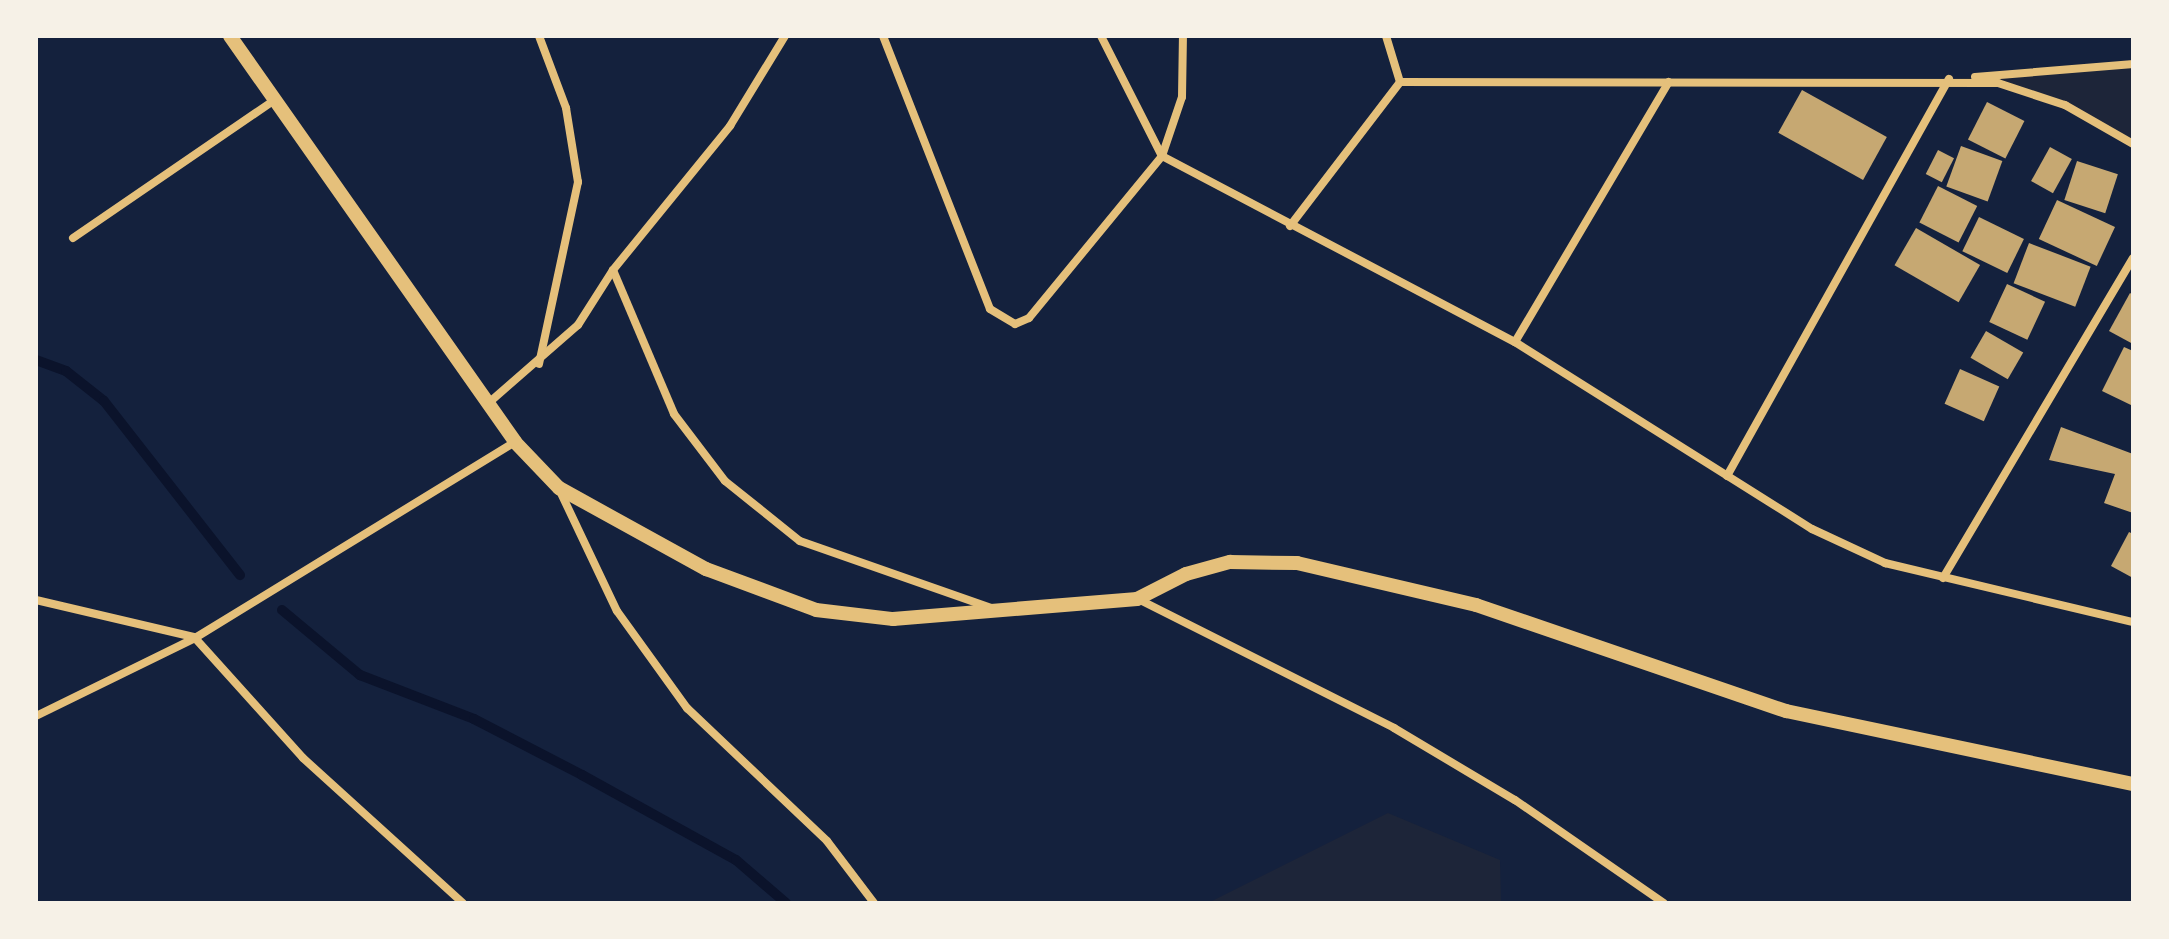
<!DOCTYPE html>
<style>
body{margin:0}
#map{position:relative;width:2169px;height:939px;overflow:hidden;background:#14213d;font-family:Inter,sans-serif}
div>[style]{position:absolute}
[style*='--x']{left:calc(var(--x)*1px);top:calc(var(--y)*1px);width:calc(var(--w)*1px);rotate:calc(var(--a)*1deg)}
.green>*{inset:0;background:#1d2539}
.stream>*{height:10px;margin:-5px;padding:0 5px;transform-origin:5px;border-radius:5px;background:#0b132b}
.building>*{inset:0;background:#c6a872;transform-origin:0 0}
.minor>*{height:8px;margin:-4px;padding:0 4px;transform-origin:4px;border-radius:4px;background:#e5c07b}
.tertiary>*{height:14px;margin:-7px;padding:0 7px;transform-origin:7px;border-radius:7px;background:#e5c07b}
span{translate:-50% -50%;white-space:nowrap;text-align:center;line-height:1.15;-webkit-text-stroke:8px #f6f1e7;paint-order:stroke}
.frame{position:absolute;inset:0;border:38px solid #f6f1e7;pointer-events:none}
</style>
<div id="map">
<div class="green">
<div style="clip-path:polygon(2133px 64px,2133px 144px,2065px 105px,1998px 83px,1948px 79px)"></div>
<div style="clip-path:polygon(1388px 813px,1500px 860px,1501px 903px,1208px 903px)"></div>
</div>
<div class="stream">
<div style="--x:36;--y:360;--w:32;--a:20"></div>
<div style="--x:66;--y:371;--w:48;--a:38.3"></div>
<div style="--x:104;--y:401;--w:221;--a:52"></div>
<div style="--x:282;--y:610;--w:102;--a:39.8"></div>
<div style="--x:360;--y:675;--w:122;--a:21.1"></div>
<div style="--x:474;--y:719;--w:122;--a:27.4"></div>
<div style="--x:582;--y:775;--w:176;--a:28.9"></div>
<div style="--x:736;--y:860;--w:66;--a:40.7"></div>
</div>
<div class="building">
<div style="left:1802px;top:90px;width:97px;height:49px;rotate:29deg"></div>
<div style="left:1987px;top:102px;width:42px;height:42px;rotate:27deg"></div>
<div style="left:1961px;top:146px;width:44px;height:43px;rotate:20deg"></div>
<div style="left:2050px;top:147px;width:25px;height:39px;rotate:29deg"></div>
<div style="left:1938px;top:150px;width:18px;height:27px;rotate:27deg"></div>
<div style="left:2077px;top:161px;width:43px;height:41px;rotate:18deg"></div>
<div style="left:1938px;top:186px;width:44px;height:41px;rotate:27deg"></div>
<div style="left:2057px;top:200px;width:64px;height:43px;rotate:25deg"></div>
<div style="left:1979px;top:217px;width:50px;height:38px;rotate:26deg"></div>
<div style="left:1916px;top:228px;width:74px;height:43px;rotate:30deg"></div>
<div style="left:2029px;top:243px;width:66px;height:43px;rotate:21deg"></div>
<div style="left:2007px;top:284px;width:42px;height:42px;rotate:25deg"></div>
<div style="clip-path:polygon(2130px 293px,2133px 295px,2133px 344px,2109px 331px)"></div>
<div style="left:1986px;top:331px;width:43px;height:31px;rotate:30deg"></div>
<div style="clip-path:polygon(2124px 347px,2133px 351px,2133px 406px,2102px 391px)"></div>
<div style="left:1960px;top:369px;width:43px;height:38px;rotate:24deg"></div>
<div style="clip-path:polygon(2061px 427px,2133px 454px,2133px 513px,2104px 503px,2115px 474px,2049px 460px)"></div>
<div style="clip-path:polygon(2129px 532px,2133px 534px,2133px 578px,2111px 566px)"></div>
</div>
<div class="minor">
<div style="--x:539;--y:36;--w:77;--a:69.4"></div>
<div style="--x:566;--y:108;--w:75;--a:80.8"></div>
<div style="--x:578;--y:182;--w:186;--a:102.1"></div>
<div style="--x:883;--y:36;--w:293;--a:68.6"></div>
<div style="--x:990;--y:309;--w:29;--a:31"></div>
<div style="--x:1015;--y:324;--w:15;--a:-23"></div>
<div style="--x:1029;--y:318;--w:210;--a:-50.6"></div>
<div style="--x:1162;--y:156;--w:62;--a:-71.3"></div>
<div style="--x:1182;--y:97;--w:61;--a:-89.1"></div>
<div style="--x:1101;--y:36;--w:135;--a:63.1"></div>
<div style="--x:1162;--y:156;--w:399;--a:27.8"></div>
<div style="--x:1515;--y:342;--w:351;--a:32.2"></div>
<div style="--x:1812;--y:529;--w:81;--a:25"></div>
<div style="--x:1885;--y:563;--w:255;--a:13.4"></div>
<div style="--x:1386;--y:36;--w:48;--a:73.1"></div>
<div style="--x:1975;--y:77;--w:159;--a:-4.7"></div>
<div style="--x:1400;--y:82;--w:598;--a:0.1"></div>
<div style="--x:1998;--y:83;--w:71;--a:18.2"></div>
<div style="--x:2065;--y:105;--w:78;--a:29.8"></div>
<div style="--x:1290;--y:226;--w:181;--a:-52.6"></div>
<div style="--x:73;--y:238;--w:239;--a:-34.4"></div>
<div style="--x:613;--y:270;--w:156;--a:67"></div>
<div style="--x:674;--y:414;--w:84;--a:52.7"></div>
<div style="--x:725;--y:481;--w:96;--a:38.7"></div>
<div style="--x:800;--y:541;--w:202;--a:19.3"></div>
<div style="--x:1515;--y:342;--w:302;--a:-59.4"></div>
<div style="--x:492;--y:400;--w:114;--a:-41.1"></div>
<div style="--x:578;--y:325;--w:65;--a:-57.5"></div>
<div style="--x:613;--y:270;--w:186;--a:-50.9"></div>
<div style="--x:730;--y:126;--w:105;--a:-58.6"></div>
<div style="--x:1727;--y:476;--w:455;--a:-60.8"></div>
<div style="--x:559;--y:489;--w:135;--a:64.6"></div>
<div style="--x:617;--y:611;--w:120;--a:54.2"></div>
<div style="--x:687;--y:708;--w:193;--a:43.5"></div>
<div style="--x:827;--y:841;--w:78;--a:52.8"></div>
<div style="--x:1943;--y:578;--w:372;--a:-59.3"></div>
<div style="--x:1138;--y:599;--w:287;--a:26.7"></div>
<div style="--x:1394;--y:728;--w:141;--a:30.8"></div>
<div style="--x:1515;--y:800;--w:181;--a:34.7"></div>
<div style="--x:36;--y:600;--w:162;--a:13.2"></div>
<div style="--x:195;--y:638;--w:161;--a:48"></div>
<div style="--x:303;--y:758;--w:216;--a:42.2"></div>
<div style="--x:36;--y:716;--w:177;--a:-26.1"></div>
<div style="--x:195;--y:638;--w:375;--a:-31.5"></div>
</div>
<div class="tertiary">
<div style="--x:230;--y:36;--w:496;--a:54.9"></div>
<div style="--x:515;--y:442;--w:64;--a:46.3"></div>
<div style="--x:559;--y:488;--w:168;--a:28.9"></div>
<div style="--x:706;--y:569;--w:117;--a:20.4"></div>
<div style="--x:816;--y:610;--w:78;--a:6.7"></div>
<div style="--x:893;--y:619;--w:245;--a:-4.7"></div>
<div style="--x:1137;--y:599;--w:55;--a:-27"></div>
<div style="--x:1186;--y:574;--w:46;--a:-15.3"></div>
<div style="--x:1230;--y:562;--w:67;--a:0.9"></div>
<div style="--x:1297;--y:563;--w:184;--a:13.2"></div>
<div style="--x:1476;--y:605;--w:328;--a:18.9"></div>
<div style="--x:1786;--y:711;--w:355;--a:11.9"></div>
</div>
<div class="frame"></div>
</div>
